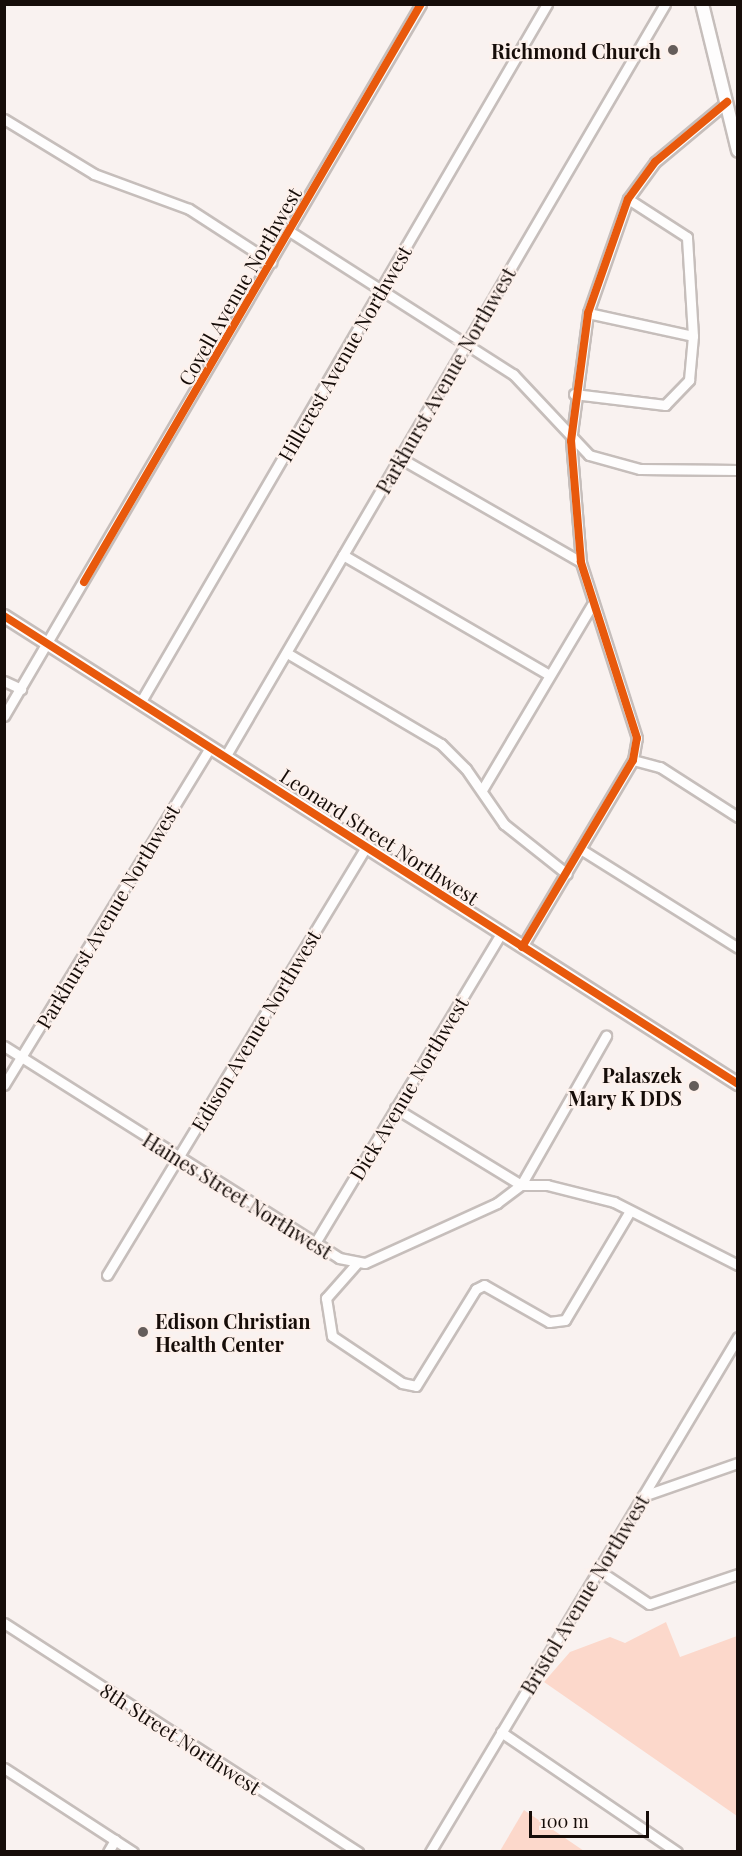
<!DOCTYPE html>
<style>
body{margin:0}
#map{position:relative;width:742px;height:1856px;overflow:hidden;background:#f9f2f0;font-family:"Playfair Display",serif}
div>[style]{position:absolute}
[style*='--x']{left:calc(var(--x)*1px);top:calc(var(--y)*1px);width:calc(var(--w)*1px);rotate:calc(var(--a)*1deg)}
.green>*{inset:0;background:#fcd8cb}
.roads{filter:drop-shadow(2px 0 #c6bebb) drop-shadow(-2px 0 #c6bebb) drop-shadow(0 2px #c6bebb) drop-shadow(0 -2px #c6bebb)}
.minor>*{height:9px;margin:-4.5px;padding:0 4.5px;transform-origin:4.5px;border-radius:4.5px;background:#fefdfd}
.major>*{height:12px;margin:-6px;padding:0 6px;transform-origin:6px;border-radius:6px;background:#fefdfd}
.cycleway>*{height:8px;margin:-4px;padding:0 4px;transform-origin:4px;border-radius:4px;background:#e8590c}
.dots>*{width:16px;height:16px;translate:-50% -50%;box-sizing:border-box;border:3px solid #fdf1ec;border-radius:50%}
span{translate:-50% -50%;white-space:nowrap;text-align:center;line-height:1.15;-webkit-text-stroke:4.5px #fdf1ec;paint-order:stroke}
.poi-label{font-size:20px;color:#160d09;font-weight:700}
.right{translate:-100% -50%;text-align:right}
.left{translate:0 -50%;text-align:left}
.street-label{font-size:20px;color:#160d09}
.frame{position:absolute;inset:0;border:6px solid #160d09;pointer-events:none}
.scale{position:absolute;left:529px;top:1811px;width:120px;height:27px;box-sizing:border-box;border:3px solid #160d09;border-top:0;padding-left:8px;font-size:18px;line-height:21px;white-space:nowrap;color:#160d09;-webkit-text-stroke:4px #fdf1ec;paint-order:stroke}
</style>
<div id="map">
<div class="green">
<div style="clip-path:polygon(666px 1622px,680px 1657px,737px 1636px,737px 1816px,544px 1682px,570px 1652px,610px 1637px,625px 1643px)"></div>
<div style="clip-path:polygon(524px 1810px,584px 1851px,500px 1851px)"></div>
</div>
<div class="roads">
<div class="minor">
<div style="--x:4;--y:119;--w:105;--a:31.4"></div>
<div style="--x:94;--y:174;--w:101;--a:20.2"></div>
<div style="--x:189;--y:209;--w:98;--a:32.9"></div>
<div style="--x:289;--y:231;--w:266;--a:32.6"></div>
<div style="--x:513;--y:374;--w:111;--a:46.8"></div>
<div style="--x:589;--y:455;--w:53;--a:15.4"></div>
<div style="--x:640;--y:469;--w:98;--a:0.6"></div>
<div style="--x:588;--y:313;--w:107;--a:12.4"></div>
<div style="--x:574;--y:394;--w:92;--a:6.9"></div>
<div style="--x:665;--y:405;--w:35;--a:-46"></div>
<div style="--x:689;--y:380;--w:44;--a:-84.8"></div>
<div style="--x:693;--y:336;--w:99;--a:-93.5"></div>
<div style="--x:687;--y:237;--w:70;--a:-147.2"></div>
<div style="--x:400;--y:458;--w:209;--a:29.9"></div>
<div style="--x:343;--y:555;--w:238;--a:30.2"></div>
<div style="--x:287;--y:653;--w:179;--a:30.6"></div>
<div style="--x:441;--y:744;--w:35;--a:45"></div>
<div style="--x:466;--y:769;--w:67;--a:55.4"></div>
<div style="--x:504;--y:824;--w:80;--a:38.4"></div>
<div style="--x:4;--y:681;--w:19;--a:25"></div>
<div style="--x:140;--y:703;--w:809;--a:-59.79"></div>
<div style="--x:4;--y:716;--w:825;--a:-59.64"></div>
<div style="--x:225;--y:757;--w:872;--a:-59.7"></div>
<div style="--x:633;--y:760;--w:28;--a:15"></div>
<div style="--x:660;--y:767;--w:93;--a:32.7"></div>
<div style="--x:482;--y:790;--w:215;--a:-59.3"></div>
<div style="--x:582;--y:850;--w:184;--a:32.1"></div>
<div style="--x:522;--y:947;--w:217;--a:-59.3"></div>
<div style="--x:633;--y:760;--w:22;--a:-80"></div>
<div style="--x:637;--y:738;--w:185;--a:-107.7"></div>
<div style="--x:581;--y:562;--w:121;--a:-94.7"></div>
<div style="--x:571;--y:441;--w:129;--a:-82.4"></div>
<div style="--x:588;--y:313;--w:121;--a:-70.7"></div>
<div style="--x:628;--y:199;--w:46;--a:-53.9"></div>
<div style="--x:655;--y:162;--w:94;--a:-39.8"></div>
<div style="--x:4;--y:1046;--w:396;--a:32.3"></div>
<div style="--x:339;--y:1258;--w:26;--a:11"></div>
<div style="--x:365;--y:1263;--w:145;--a:-24.4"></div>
<div style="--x:497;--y:1203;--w:30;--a:-37"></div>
<div style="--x:521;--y:1185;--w:172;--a:-60.3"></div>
<div style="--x:4;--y:1085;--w:396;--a:-58.6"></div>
<div style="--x:395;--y:1108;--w:148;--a:31.4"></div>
<div style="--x:521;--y:1185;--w:26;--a:0"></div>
<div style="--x:547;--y:1185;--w:69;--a:14.2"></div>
<div style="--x:614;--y:1202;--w:139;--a:26.9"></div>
<div style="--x:315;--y:1243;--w:362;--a:-59"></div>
<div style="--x:357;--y:1263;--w:47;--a:131.5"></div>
<div style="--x:326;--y:1298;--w:38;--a:81"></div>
<div style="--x:332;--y:1336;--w:84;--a:33.9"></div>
<div style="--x:402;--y:1383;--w:14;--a:12"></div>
<div style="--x:416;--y:1386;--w:114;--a:-58.3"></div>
<div style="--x:476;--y:1289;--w:9;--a:-27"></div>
<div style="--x:484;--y:1285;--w:75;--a:29.6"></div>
<div style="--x:549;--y:1322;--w:16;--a:-7"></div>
<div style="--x:565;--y:1320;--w:127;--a:-59.2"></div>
<div style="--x:107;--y:1275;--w:500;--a:-58.82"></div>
<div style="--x:643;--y:1496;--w:101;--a:-19.2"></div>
<div style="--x:598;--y:1570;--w:61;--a:33.7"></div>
<div style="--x:649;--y:1604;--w:94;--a:-18.6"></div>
<div style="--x:4;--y:1623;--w:422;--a:32.9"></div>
<div style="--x:501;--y:1732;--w:213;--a:34.3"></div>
<div style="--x:4;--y:1768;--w:154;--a:33.1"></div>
<div style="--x:108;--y:1852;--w:14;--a:-60"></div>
<div style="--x:430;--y:1852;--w:600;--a:-59.12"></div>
</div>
<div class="major">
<div style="--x:702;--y:4;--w:151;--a:76.2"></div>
<div style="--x:4;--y:616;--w:871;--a:32.52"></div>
</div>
</div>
<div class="cycleway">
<div style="--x:84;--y:582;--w:669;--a:-59.76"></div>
<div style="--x:4;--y:616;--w:871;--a:32.52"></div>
<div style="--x:522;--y:947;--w:217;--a:-59.3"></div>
<div style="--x:633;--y:760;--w:22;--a:-80"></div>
<div style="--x:637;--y:738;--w:185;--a:-107.7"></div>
<div style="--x:581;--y:562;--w:121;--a:-94.7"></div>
<div style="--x:571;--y:441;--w:129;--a:-82.4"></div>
<div style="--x:588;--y:313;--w:121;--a:-70.7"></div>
<div style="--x:628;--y:199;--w:46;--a:-53.9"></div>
<div style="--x:655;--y:162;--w:94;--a:-39.8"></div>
</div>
<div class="dots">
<div style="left:673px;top:50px;background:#655d5a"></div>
<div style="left:694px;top:1086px;background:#655d5a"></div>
<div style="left:143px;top:1332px;background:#655d5a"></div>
</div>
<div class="poi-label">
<span class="right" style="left:661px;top:50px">Richmond Church</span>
<span class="right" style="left:682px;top:1086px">Palaszek<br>Mary K DDS</span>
<span class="left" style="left:155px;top:1332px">Edison Christian<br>Health Center</span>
</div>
<div class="street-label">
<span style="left:239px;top:286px;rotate:-60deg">Covell Avenue Northwest</span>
<span style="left:344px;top:353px;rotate:-60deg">Hillcrest Avenue Northwest</span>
<span style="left:445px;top:380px;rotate:-60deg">Parkhurst Avenue Northwest</span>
<span style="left:380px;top:836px;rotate:33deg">Leonard Street Northwest</span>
<span style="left:107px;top:916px;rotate:-59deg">Parkhurst Avenue Northwest</span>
<span style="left:255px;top:1030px;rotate:-59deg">Edison Avenue Northwest</span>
<span style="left:408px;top:1088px;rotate:-59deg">Dick Avenue Northwest</span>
<span style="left:238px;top:1195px;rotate:32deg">Haines Street Northwest</span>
<span style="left:584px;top:1594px;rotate:-59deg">Bristol Avenue Northwest</span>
<span style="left:181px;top:1738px;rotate:33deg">8th Street Northwest</span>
</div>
<div class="frame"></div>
<div class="scale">100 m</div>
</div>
